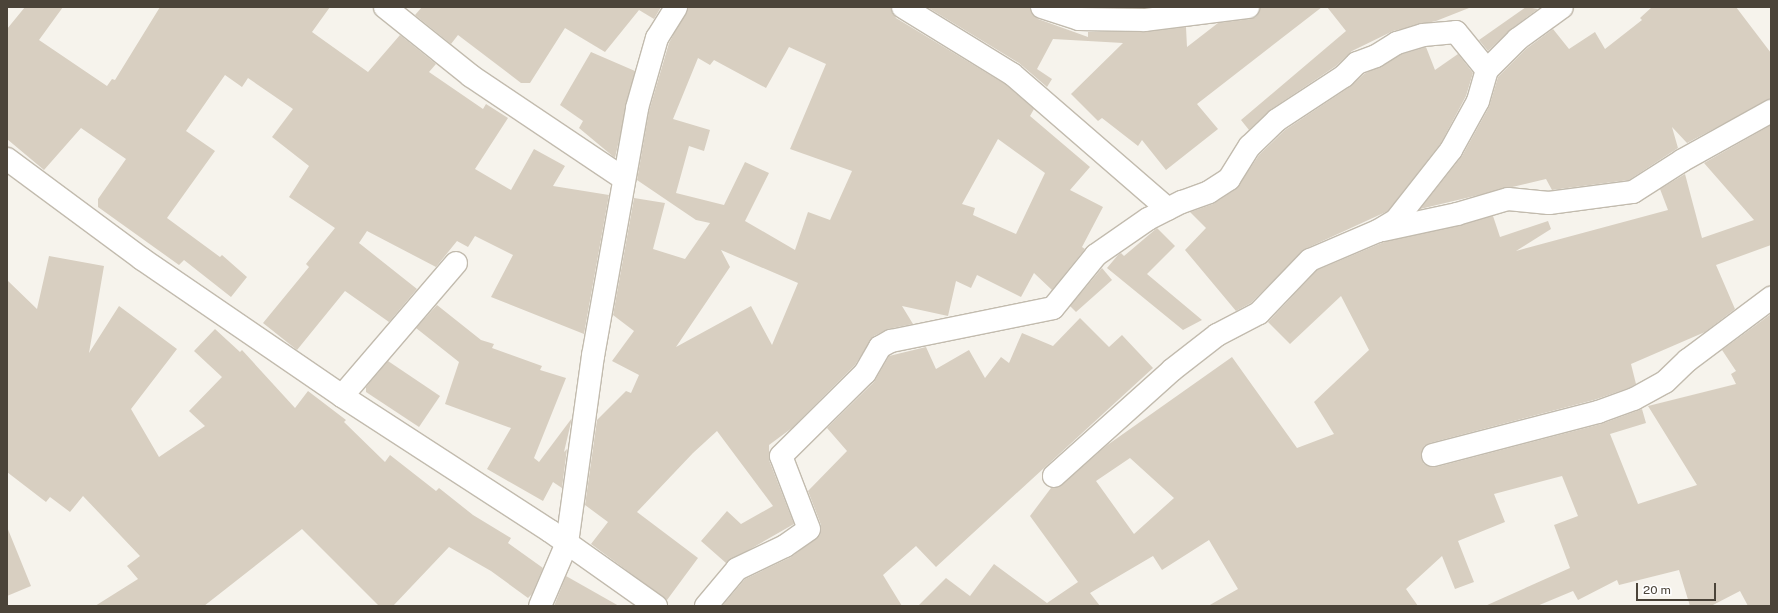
<!DOCTYPE html>
<style>
body{margin:0}
#map{position:relative;width:1778px;height:613px;overflow:hidden;background:#f6f3ec;font-family:"Public Sans",sans-serif}
div>[style]{position:absolute}
[style*='--x']{left:calc(var(--x)*1px);top:calc(var(--y)*1px);width:calc(var(--w)*1px);rotate:calc(var(--a)*1deg)}
.building>*{inset:0;background:#d8cfc1}
.roads{filter:drop-shadow(1px 0 #c2bbae) drop-shadow(-1px 0 #c2bbae) drop-shadow(0 1px #c2bbae) drop-shadow(0 -1px #c2bbae)}
.minor>*{height:22px;margin:-11px;padding:0 11px;transform-origin:11px;border-radius:11px;background:#fff}
span{translate:-50% -50%;white-space:nowrap;text-align:center;line-height:1.15;-webkit-text-stroke:3px #fff;paint-order:stroke}
.frame{position:absolute;inset:0;border:8px solid #4b4439;pointer-events:none}
.scale{position:absolute;left:1636px;top:583px;width:80px;height:18px;box-sizing:border-box;border:2px solid #4b4439;border-top:0;padding-left:5px;font-size:12px;line-height:14px;white-space:nowrap;color:#4b4439;-webkit-text-stroke:3px #fff;paint-order:stroke}
</style>
<div id="map">
<div class="building">
<div style="clip-path:polygon(25px 7px,63px 7px,39px 40px,107px 86px,112px 79px,115px 80px,160px 7px,330px 7px,312px 32px,368px 72px,400px 35px,436px 64px,429px 72px,483px 109px,486px 104px,508px 118px,475px 169px,511px 190px,534px 149px,565px 166px,553px 186px,609px 195px,584px 334px,491px 297px,513px 255px,475px 236px,468px 247px,457px 241px,436px 267px,367px 231px,359px 243px,417px 289px,389px 322px,345px 291px,297px 350px,263px 323px,309px 267px,306px 264px,335px 228px,289px 197px,309px 166px,272px 137px,293px 109px,248px 78px,242px 87px,225px 75px,186px 131px,215px 151px,167px 218px,220px 257px,222px 255px,247px 277px,231px 297px,184px 260px,179px 265px,98px 207px,98px 199px,126px 159px,81px 128px,44px 170px,7px 139px,7px 29px)"></div>
<div style="clip-path:polygon(422px 7px,661px 7px,654px 19px,639px 10px,605px 52px,565px 28px,530px 83px,521px 83px,458px 35px,451px 44px,415px 15px)"></div>
<div style="clip-path:polygon(evenodd,688px 7px,891px 7px,896px 18px,1005px 84px,1034px 109px,1030px 116px,1090px 167px,1070px 190px,1103px 207px,1082px 247px,1085px 249px,1052px 290px,1034px 273px,1021px 297px,977px 275px,971px 288px,956px 281px,948px 316px,902px 306px,913px 324px,888px 329px,874px 336px,855px 365px,792px 428px,769px 445px,769px 460px,794px 524px,726px 563px,701px 541px,727px 511px,741px 524px,773px 506px,717px 431px,693px 453px,637px 512px,698px 558px,667px 600px,591px 544px,608px 522px,585px 505px,597px 420px,626px 391px,631px 393px,639px 375px,612px 361px,634px 331px,613px 315px,634px 198px,665px 203px,653px 249px,685px 259px,710px 223px,696px 220px,637px 180px,649px 111px,669px 43px,688px 7px,789px 47px,826px 64px,790px 149px,852px 171px,830px 220px,808px 212px,795px 250px,745px 221px,769px 173px,745px 162px,724px 205px,676px 193px,689px 146px,704px 151px,710px 130px,673px 119px,698px 58px,710px 65px,714px 60px,766px 88px,789px 47px,688px 7px,998px 139px,1045px 173px,1016px 234px,973px 215px,975px 208px,962px 204px,998px 139px,688px 7px,721px 250px,798px 283px,772px 345px,751px 306px,676px 347px,730px 267px,721px 250px)"></div>
<div style="clip-path:polygon(927px 7px,1030px 7px,1038px 19px,1088px 37px,1088px 32px,1145px 32px,1186px 27px,1187px 47px,1218px 23px,1250px 19px,1256px 17px,1260px 8px,1322px 7px,1197px 104px,1218px 129px,1166px 170px,1142px 140px,1138px 146px,1102px 118px,1098px 121px,1071px 94px,1123px 43px,1053px 39px,1037px 69px,1052px 79px,1047px 87px,1019px 63px)"></div>
<div style="clip-path:polygon(1327px 7px,1469px 8px,1436px 21px,1393px 31px,1352px 51px,1336px 66px,1270px 110px,1249px 130px,1241px 120px,1346px 31px)"></div>
<div style="clip-path:polygon(1526px 7px,1538px 9px,1511px 29px,1488px 51px,1479px 40px)"></div>
<div style="clip-path:polygon(1652px 7px,1736px 7px,1771px 53px,1771px 99px,1687px 143px,1672px 127px,1678px 148px,1629px 180px,1552px 190px,1546px 179px,1420px 209px,1462px 156px,1489px 107px,1498px 77px,1526px 49px,1553px 29px,1569px 49px,1595px 32px,1605px 49px,1642px 20px,1640px 18px)"></div>
<div style="clip-path:polygon(1426px 47px,1435px 70px,1458px 54px,1473px 73px,1466px 96px,1441px 143px,1388px 211px,1305px 249px,1251px 303px,1236px 311px,1185px 250px,1206px 228px,1190px 212px,1213px 204px,1236px 189px,1259px 155px,1285px 130px,1351px 86px,1364px 74px,1402px 54px)"></div>
<div style="clip-path:polygon(591px 52px,635px 71px,615px 158px,579px 128px,583px 121px,560px 105px)"></div>
<div style="clip-path:polygon(evenodd,1771px 125px,1771px 245px,1716px 265px,1735px 309px,1705px 332px,1631px 364px,1636px 384px,1629px 388px,1594px 400px,1430px 443px,1424px 446px,1421px 458px,1424px 464px,1436px 467px,1601px 424px,1642px 409px,1646px 423px,1610px 434px,1638px 504px,1697px 485px,1648px 406px,1736px 384px,1731px 374px,1736px 371px,1722px 350px,1771px 314px,1771px 606px,1748px 606px,1740px 591px,1711px 606px,1690px 606px,1679px 570px,1619px 585px,1617px 580px,1578px 600px,1573px 591px,1537px 606px,1485px 606px,1570px 568px,1554px 525px,1578px 516px,1562px 476px,1494px 494px,1505px 522px,1458px 541px,1474px 582px,1455px 589px,1442px 556px,1406px 589px,1418px 606px,1208px 606px,1238px 589px,1209px 540px,1162px 570px,1153px 556px,1090px 593px,1100px 606px,918px 606px,946px 578px,970px 596px,994px 564px,1047px 603px,1078px 582px,1030px 516px,1051px 488px,1062px 485px,1106px 446px,1232px 357px,1297px 448px,1334px 434px,1314px 402px,1369px 350px,1341px 296px,1290px 344px,1268px 322px,1317px 270px,1384px 242px,1493px 216px,1500px 237px,1548px 221px,1551px 229px,1516px 251px,1668px 210px,1660px 189px,1685px 174px,1702px 238px,1754px 220px,1704px 163px,1771px 125px,1130px 458px,1174px 498px,1134px 534px,1096px 481px,1130px 458px)"></div>
<div style="clip-path:polygon(1157px 228px,1175px 246px,1147px 274px,1202px 320px,1183px 330px,1107px 268px,1118px 255px,1121px 253px,1124px 256px)"></div>
<div style="clip-path:polygon(49px 256px,104px 266px,89px 353px,119px 306px,177px 349px,131px 409px,159px 457px,205px 426px,189px 411px,222px 377px,194px 351px,215px 329px,240px 352px,242px 350px,295px 408px,308px 391px,346px 420px,344px 422px,385px 462px,390px 455px,436px 491px,439px 488px,473px 515px,511px 538px,508px 543px,543px 568px,532px 594px,528px 598px,491px 571px,449px 547px,393px 606px,379px 606px,302px 529px,204px 606px,95px 606px,138px 579px,127px 566px,140px 556px,83px 496px,70px 512px,50px 497px,46px 502px,7px 472px,7px 280px,37px 309px)"></div>
<div style="clip-path:polygon(1102px 268px,1112px 280px,1076px 312px,1070px 306px)"></div>
<div style="clip-path:polygon(437px 305px,481px 340px,494px 344px,492px 348px,542px 366px,540px 370px,566px 378px,534px 458px,539px 462px,572px 418px,564px 452px,567px 449px,562px 488px,553px 482px,543px 501px,487px 469px,511px 428px,445px 404px,459px 362px,416px 328px)"></div>
<div style="clip-path:polygon(1080px 318px,1109px 347px,1122px 335px,1153px 368px,936px 567px,916px 546px,883px 575px,902px 606px,722px 606px,745px 579px,791px 557px,820px 535px,821px 525px,808px 491px,847px 451px,827px 428px,874px 382px,889px 356px,926px 347px,936px 369px,969px 350px,985px 378px,1001px 357px,1009px 363px,1022px 333px,1053px 346px)"></div>
<div style="clip-path:polygon(388px 361px,440px 396px,419px 427px,366px 392px,366px 387px)"></div>
<div style="clip-path:polygon(7px 527px,31px 586px,7px 596px)"></div>
<div style="clip-path:polygon(566px 576px,619px 606px,554px 606px)"></div>
</div>
<div class="roads">
<div class="minor">
<div style="--x:385;--y:7;--w:110;--a:38.7"></div>
<div style="--x:471;--y:76;--w:183;--a:33.9"></div>
<div style="--x:903;--y:7;--w:128;--a:31.6"></div>
<div style="--x:1012;--y:74;--w:206;--a:40.9"></div>
<div style="--x:1042;--y:7;--w:39;--a:18"></div>
<div style="--x:1079;--y:19;--w:66;--a:0.9"></div>
<div style="--x:1145;--y:20;--w:104;--a:-7.2"></div>
<div style="--x:7;--y:159;--w:168;--a:36.5"></div>
<div style="--x:142;--y:259;--w:242;--a:34.4"></div>
<div style="--x:342;--y:396;--w:248;--a:33"></div>
<div style="--x:550;--y:531;--w:130;--a:35.3"></div>
<div style="--x:1383;--y:230;--w:76;--a:-12.2"></div>
<div style="--x:1457;--y:214;--w:53;--a:-16.4"></div>
<div style="--x:1508;--y:199;--w:41;--a:5.6"></div>
<div style="--x:1549;--y:203;--w:85;--a:-7.5"></div>
<div style="--x:1633;--y:192;--w:59;--a:-32.6"></div>
<div style="--x:1683;--y:160;--w:101;--a:-29.1"></div>
<div style="--x:342;--y:396;--w:175;--a:-49.4"></div>
<div style="--x:1433;--y:455;--w:171;--a:-14.6"></div>
<div style="--x:1598;--y:412;--w:38;--a:-20"></div>
<div style="--x:1634;--y:399;--w:35;--a:-29"></div>
<div style="--x:1665;--y:382;--w:32;--a:-44"></div>
<div style="--x:1688;--y:360;--w:104;--a:-36.8"></div>
<div style="--x:1054;--y:476;--w:159;--a:-41.9"></div>
<div style="--x:1172;--y:370;--w:57;--a:-37.9"></div>
<div style="--x:1217;--y:335;--w:47;--a:-27.6"></div>
<div style="--x:1259;--y:313;--w:74;--a:-46.1"></div>
<div style="--x:1310;--y:260;--w:74;--a:-23.1"></div>
<div style="--x:1378;--y:231;--w:21;--a:-31"></div>
<div style="--x:1396;--y:220;--w:89;--a:-51.8"></div>
<div style="--x:1451;--y:150;--w:56;--a:-61.1"></div>
<div style="--x:1478;--y:101;--w:32;--a:-74"></div>
<div style="--x:1487;--y:70;--w:44;--a:-45"></div>
<div style="--x:1518;--y:39;--w:54;--a:-36"></div>
<div style="--x:540;--y:606;--w:69;--a:-66.8"></div>
<div style="--x:567;--y:543;--w:189;--a:-82.1"></div>
<div style="--x:593;--y:356;--w:252;--a:-79.9"></div>
<div style="--x:637;--y:108;--w:73;--a:-74.1"></div>
<div style="--x:657;--y:38;--w:36;--a:-58"></div>
<div style="--x:706;--y:606;--w:48;--a:-50"></div>
<div style="--x:737;--y:569;--w:53;--a:-25.6"></div>
<div style="--x:785;--y:546;--w:29;--a:-35"></div>
<div style="--x:809;--y:529;--w:78;--a:-111"></div>
<div style="--x:781;--y:456;--w:118;--a:-44.7"></div>
<div style="--x:865;--y:373;--w:30;--a:-60"></div>
<div style="--x:880;--y:347;--w:13;--a:-29"></div>
<div style="--x:891;--y:341;--w:165;--a:-11.5"></div>
<div style="--x:1053;--y:308;--w:68;--a:-50.9"></div>
<div style="--x:1096;--y:255;--w:63;--a:-34.7"></div>
<div style="--x:1148;--y:219;--w:38;--a:-27"></div>
<div style="--x:1182;--y:202;--w:29;--a:-20"></div>
<div style="--x:1209;--y:192;--w:24;--a:-33"></div>
<div style="--x:1229;--y:179;--w:39;--a:-58"></div>
<div style="--x:1250;--y:146;--w:37;--a:-44"></div>
<div style="--x:1277;--y:120;--w:80;--a:-33.3"></div>
<div style="--x:1344;--y:76;--w:18;--a:-45"></div>
<div style="--x:1357;--y:63;--w:20;--a:-20"></div>
<div style="--x:1376;--y:56;--w:25;--a:-32"></div>
<div style="--x:1397;--y:43;--w:27;--a:-17"></div>
<div style="--x:1423;--y:35;--w:33;--a:-5"></div>
<div style="--x:1456;--y:32;--w:49;--a:50.8"></div>
</div>
</div>
<div class="frame"></div>
<div class="scale">20 m</div>
</div>
